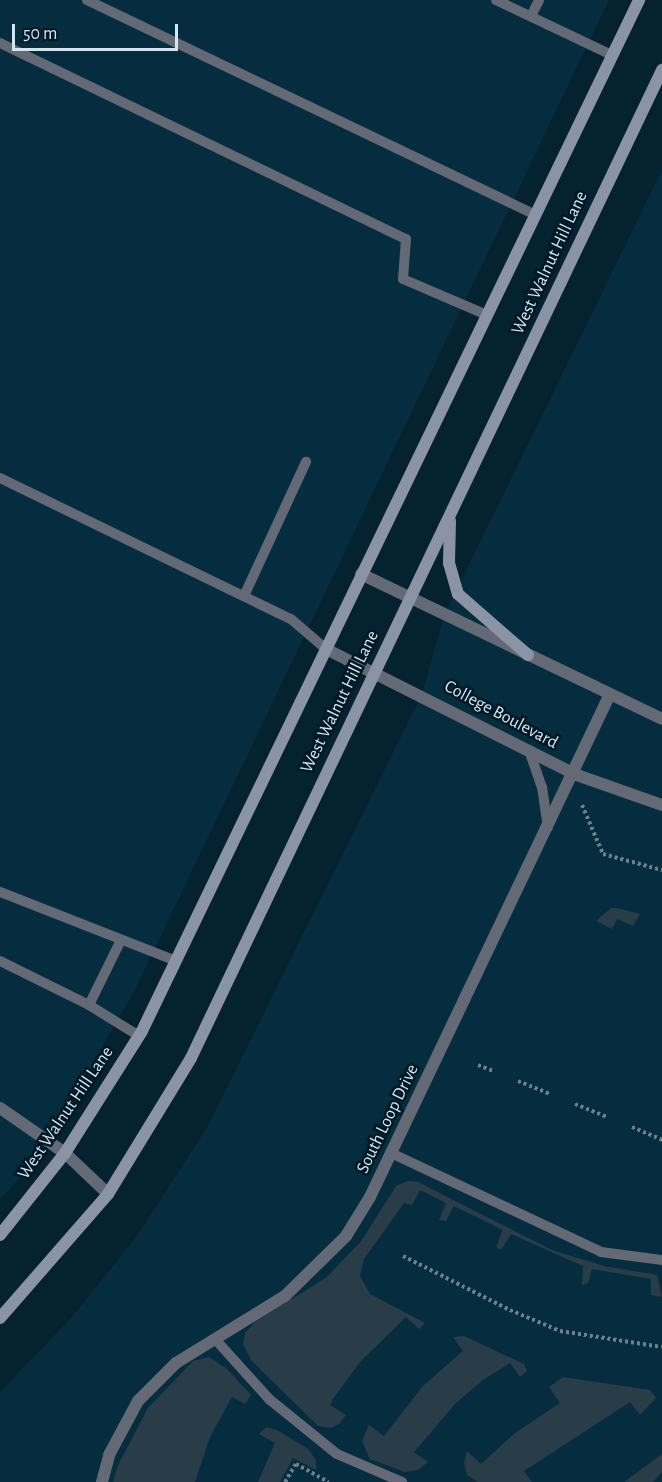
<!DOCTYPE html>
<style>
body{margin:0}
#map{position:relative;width:662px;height:1482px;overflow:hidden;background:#042230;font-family:"Alegreya Sans",sans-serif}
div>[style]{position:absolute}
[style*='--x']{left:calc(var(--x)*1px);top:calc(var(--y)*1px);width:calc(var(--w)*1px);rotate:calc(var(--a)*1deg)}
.built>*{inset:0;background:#052d3f}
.green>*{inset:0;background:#293d48}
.path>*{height:4px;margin-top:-2px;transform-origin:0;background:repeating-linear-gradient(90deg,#6b828e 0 3px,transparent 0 6px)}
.service>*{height:10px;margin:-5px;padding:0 5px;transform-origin:5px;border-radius:5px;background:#636975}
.minor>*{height:12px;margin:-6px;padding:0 6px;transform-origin:6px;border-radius:6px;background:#636975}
.secondary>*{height:12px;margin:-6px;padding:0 6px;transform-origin:6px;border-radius:6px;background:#8b93a6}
span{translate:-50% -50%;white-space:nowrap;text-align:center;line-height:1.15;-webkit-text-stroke:5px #001926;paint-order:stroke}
.street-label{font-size:18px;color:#d5e5ef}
.scale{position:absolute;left:12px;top:24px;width:166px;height:27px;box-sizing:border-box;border:3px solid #d5e5ef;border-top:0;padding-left:8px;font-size:18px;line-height:21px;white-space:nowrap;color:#d5e5ef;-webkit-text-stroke:4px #001926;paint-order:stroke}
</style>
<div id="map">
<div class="built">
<div style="clip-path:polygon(0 0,609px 0,134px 992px,39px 1156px,0 1200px)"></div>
<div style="clip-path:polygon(662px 170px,662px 1482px,0 1482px,0 1392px,72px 1317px,137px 1236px,208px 1126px,422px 694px,444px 616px)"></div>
</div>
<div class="green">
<div style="clip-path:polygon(611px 908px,617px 908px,640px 914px,633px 926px,617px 919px,612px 929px,596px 921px)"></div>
<div style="clip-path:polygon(408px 1181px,418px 1182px,552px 1250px,604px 1266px,657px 1275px,662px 1297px,651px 1295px,651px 1279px,592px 1269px,588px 1283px,582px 1285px,583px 1266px,511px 1234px,501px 1250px,496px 1247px,503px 1230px,454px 1206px,446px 1221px,439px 1220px,446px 1203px,420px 1190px,412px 1205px,404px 1203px,364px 1259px,360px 1276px,370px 1294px,425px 1323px,419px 1329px,406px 1317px,360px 1362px,333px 1399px,330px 1405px,346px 1415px,339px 1424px,331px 1428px,318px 1426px,251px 1360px,243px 1344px,245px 1333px,255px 1322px,327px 1277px,362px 1240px,396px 1186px)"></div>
<div style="clip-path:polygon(464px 1336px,524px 1364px,527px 1371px,520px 1377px,510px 1363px,483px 1380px,455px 1404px,414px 1452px,428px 1462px,418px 1470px,405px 1472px,370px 1459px,362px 1441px,369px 1425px,384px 1436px,423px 1386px,463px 1351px,453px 1337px)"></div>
<div style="clip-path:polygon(209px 1357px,227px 1369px,251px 1395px,245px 1404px,232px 1397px,210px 1437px,195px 1482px,113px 1482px,118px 1465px,148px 1408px,193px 1361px)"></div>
<div style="clip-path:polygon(563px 1377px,650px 1390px,656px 1398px,640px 1415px,630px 1402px,524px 1471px,532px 1482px,478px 1482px,467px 1475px,464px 1463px,467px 1451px,481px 1464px,515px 1433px,560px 1403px,549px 1387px)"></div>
<div style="clip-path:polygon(266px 1427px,277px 1430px,308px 1449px,316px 1460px,316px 1470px,293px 1458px,280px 1482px,258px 1482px,275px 1443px,259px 1434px)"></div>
<div style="clip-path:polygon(662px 1454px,662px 1472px,653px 1482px,624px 1482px)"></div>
</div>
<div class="path">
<div style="--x:582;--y:805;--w:53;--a:66.8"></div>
<div style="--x:603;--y:854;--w:61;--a:15.2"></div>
<div style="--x:478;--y:1065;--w:17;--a:21"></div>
<div style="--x:518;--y:1081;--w:35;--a:22"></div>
<div style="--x:575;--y:1104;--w:35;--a:22"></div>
<div style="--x:632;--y:1127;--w:33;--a:23"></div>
<div style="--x:403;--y:1256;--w:120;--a:26.8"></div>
<div style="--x:510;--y:1310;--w:54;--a:22.8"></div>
<div style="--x:560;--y:1331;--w:103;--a:8.9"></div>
<div style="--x:285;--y:1482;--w:21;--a:-59"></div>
<div style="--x:296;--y:1464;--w:37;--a:29"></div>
</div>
<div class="service">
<div style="--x:87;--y:0;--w:497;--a:25.6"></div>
<div style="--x:496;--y:0;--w:128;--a:25.4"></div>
<div style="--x:531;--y:16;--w:18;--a:-63"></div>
<div style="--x:0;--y:43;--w:451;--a:25.8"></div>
<div style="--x:406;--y:239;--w:40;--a:94.3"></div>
<div style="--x:403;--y:279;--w:91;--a:23.2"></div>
<div style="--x:0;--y:478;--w:323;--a:25.9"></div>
<div style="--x:291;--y:619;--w:46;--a:40.6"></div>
<div style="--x:244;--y:596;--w:148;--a:-65.2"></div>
<div style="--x:529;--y:750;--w:39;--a:71"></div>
<div style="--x:542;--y:787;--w:41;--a:81.7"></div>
<div style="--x:0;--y:892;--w:189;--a:21.4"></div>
<div style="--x:0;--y:961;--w:99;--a:26.3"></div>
<div style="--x:89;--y:1005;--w:72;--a:-63.8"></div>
<div style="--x:89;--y:1005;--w:59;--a:31.8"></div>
<div style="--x:391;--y:1153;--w:232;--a:25.2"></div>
<div style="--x:601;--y:1252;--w:62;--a:7.5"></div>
<div style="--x:215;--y:1339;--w:81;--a:48"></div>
<div style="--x:269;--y:1399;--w:87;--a:39"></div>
<div style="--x:337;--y:1454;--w:71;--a:23.3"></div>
</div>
<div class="minor">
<div style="--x:361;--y:574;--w:334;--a:25.7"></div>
<div style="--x:326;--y:649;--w:278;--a:26.7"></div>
<div style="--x:574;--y:774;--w:93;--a:19.4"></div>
<div style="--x:0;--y:1108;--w:79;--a:34.7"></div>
<div style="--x:65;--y:1153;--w:59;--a:43.6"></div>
<div style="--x:102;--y:1482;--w:28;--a:-75"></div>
<div style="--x:109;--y:1455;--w:61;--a:-61.8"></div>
<div style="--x:138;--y:1401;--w:54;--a:-45"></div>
<div style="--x:176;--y:1363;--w:128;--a:-31.6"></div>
<div style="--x:285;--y:1296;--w:86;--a:-44.5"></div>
<div style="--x:346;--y:1236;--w:46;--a:-58.4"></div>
<div style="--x:370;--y:1197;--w:557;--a:-64.49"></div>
</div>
<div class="secondary">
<div style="--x:450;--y:521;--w:42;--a:91.4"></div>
<div style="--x:449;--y:563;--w:32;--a:74"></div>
<div style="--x:458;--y:594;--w:93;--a:41.1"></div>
<div style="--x:0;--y:1235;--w:105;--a:-51.6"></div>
<div style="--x:65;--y:1153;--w:144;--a:-57.7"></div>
<div style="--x:142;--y:1031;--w:1145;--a:-64.26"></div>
<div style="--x:0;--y:1318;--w:164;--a:-48.9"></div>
<div style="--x:108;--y:1194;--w:159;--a:-58.6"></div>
<div style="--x:191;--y:1058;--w:1095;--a:-64.51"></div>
</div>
<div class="street-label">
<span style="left:550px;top:263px;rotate:-65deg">West Walnut Hill Lane</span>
<span style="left:340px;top:702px;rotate:-64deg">West Walnut Hill Lane</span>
<span style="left:501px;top:715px;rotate:28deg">College Boulevard</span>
<span style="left:66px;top:1113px;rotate:-56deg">West Walnut Hill Lane</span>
<span style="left:388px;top:1119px;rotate:-64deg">South Loop Drive</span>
</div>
<div class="scale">50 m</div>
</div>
